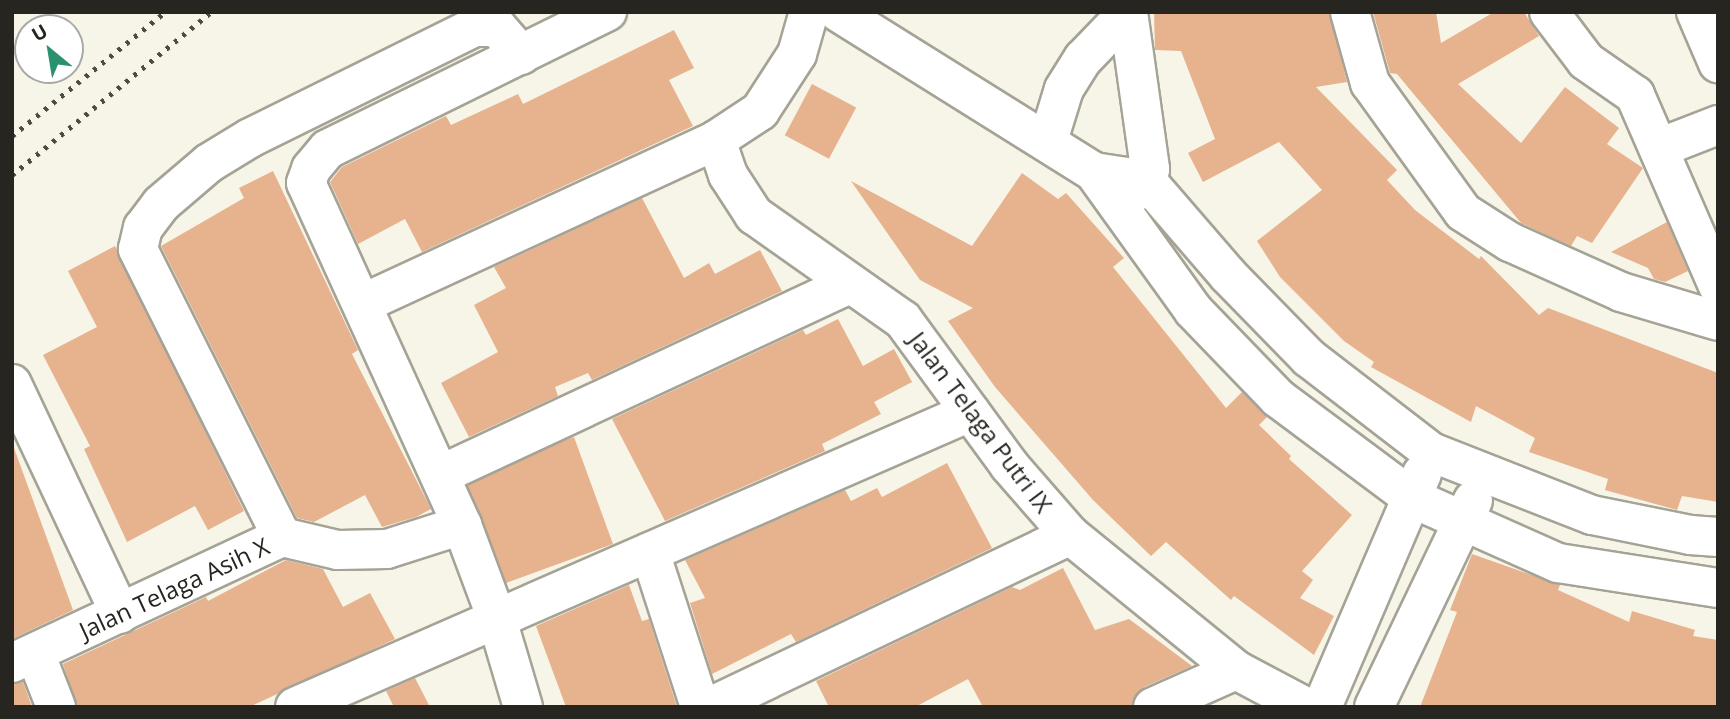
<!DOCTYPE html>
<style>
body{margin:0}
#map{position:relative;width:1730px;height:719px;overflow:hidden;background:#f7f5e7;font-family:"Open Sans",sans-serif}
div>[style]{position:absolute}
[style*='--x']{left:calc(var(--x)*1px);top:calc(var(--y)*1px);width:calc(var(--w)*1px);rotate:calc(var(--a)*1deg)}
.building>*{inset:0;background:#e7b28e;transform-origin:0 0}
.roads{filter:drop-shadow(2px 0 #a5a396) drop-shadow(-2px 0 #a5a396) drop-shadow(0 2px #a5a396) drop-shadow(0 -2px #a5a396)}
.minor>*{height:38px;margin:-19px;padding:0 19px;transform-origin:19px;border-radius:19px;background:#fff}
.rail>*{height:5px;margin-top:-2.5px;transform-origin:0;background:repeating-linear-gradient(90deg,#4d4b45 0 3.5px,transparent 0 10.5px)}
span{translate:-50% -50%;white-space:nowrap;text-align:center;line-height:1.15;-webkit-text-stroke:5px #fff;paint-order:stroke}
.street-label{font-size:24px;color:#262520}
.frame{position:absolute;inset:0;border:14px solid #262520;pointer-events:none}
.north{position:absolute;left:14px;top:14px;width:70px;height:70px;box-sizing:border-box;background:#fff;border:2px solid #a8a8a6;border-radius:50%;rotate:330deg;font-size:19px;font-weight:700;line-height:28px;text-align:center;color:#262520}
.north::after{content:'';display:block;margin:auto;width:24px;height:32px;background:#29916e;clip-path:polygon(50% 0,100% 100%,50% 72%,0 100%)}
</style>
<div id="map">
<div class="building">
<div style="clip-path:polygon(1154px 12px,1329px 12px,1347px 82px,1316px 87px,1397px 170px,1387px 180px,1415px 210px,1479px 259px,1481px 256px,1539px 315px,1548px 308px,1718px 373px,1718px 502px,1682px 496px,1677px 510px,1605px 490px,1608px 479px,1529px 452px,1535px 438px,1476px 406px,1471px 422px,1371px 367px,1374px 362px,1344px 341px,1280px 277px,1257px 241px,1322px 190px,1279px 142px,1203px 182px,1188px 153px,1215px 139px,1181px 51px,1155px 50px)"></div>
<div style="clip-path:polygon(1373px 12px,1436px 12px,1441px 43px,1494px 12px,1524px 12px,1539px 36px,1458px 84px,1521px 143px,1565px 87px,1619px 128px,1607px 144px,1643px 168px,1592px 243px,1577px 236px,1571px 246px,1521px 223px,1397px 74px,1390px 73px)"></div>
<div style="clip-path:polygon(674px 30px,694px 68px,669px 80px,693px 126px,422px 252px,405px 219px,358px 244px,330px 182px,342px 167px,446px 116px,451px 125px,518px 94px,523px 104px)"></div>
<div style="left:812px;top:84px;width:50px;height:58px;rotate:28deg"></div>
<div style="clip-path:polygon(273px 171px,358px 350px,352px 354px,431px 509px,416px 517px,382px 527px,365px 495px,314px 522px,297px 518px,161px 246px,244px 198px,239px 188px)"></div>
<div style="clip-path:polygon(1022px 173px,1058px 199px,1066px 193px,1124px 258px,1113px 267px,1226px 408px,1242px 392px,1267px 417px,1259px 425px,1291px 456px,1289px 459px,1352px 515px,1302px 571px,1313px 580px,1300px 598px,1334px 616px,1314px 655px,1234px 596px,1231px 600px,1166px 542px,1151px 556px,1093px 500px,995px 387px,948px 321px,973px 308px,920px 280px,851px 181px,972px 246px)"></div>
<div style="clip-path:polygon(642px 198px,684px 278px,709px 263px,715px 274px,760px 250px,782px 291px,592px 380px,588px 373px,555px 387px,558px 396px,469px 437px,441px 383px,498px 352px,474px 305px,506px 288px,494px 267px)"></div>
<div style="clip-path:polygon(1667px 222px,1688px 271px,1665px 282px,1654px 279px,1648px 268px,1611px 252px)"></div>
<div style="clip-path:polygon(115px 246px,244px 511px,208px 530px,195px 506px,127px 542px,84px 449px,90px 446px,43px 355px,97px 327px,68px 271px)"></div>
<div style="clip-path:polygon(838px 319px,863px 366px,894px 349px,912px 382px,874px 402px,881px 414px,822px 444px,825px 451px,665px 521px,612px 419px,803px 330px,806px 335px)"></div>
<div style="left:574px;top:437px;width:114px;height:117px;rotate:70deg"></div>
<div style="clip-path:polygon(14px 448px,73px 610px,12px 639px,12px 449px)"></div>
<div style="clip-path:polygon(947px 463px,992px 548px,796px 642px,791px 634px,712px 674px,690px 603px,705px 598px,685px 560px,845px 490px,851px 501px,877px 488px,882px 497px)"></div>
<div style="clip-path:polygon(1472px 554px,1560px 585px,1558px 590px,1629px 622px,1632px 611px,1695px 630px,1693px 636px,1718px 640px,1718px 707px,1420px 707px,1457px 612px,1450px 610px)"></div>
<div style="clip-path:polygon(286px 560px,323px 569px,343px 607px,370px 593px,395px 639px,249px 707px,77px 707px,63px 664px,206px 597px,208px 601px)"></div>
<div style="clip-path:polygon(1063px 568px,1095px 630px,1129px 619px,1192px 666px,1144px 687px,1131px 707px,983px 707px,968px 679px,915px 707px,829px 707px,816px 681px,1012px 587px,1020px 590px)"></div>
<div style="clip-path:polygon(629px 585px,642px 621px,649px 619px,677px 707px,566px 707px,536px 626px)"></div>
<div style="clip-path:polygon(415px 678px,430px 707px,394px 707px,386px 691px)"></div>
<div style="clip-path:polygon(23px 682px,32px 707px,12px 707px,12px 684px)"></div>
</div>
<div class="roads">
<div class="minor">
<div style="--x:838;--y:12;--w:302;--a:32"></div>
<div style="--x:1094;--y:172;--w:170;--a:54.3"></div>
<div style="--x:1193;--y:310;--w:122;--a:46"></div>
<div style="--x:1278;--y:398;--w:167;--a:36.7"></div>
<div style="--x:1412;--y:498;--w:160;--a:24"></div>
<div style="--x:1558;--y:563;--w:162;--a:8.9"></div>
<div style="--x:1128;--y:12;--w:159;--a:82"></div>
<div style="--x:1150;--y:169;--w:12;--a:110"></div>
<div style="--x:1146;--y:180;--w:24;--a:135"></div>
<div style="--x:1350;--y:12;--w:74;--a:74.3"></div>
<div style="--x:1370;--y:83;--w:159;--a:54.2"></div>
<div style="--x:1463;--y:212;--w:56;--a:32.6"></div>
<div style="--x:1510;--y:242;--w:122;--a:24.2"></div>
<div style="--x:1621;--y:292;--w:101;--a:16.6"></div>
<div style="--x:1549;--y:12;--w:61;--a:52.9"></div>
<div style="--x:1586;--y:61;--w:60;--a:34.8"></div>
<div style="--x:1635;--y:95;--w:208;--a:66.5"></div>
<div style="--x:1696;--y:12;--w:56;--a:66.7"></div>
<div style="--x:716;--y:140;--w:37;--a:71"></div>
<div style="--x:728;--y:175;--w:48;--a:57"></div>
<div style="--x:754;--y:215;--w:182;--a:35.2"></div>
<div style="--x:903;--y:320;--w:180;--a:53.8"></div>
<div style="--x:1009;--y:465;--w:93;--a:48.9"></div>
<div style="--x:1070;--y:535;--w:214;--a:39.1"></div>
<div style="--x:1236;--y:670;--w:79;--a:27.9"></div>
<div style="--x:1048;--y:141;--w:54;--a:-72.9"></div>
<div style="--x:1064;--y:89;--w:36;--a:-58"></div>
<div style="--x:1083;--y:59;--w:65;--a:-46.2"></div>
<div style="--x:1659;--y:148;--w:63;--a:-21.3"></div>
<div style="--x:1094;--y:172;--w:53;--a:8.7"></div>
<div style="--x:1146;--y:180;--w:125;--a:49.2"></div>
<div style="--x:1228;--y:275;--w:116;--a:45.7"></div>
<div style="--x:1309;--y:358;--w:154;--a:37.6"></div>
<div style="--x:1431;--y:452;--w:173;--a:21.4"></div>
<div style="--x:1592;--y:515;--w:100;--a:11.5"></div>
<div style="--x:1690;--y:535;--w:28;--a:4"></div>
<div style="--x:364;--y:303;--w:388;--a:-24.8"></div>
<div style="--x:716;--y:140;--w:53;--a:-33.4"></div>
<div style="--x:760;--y:111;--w:68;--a:-57"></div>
<div style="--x:797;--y:54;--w:44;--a:-74.1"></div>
<div style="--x:12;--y:384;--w:254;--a:64.8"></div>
<div style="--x:440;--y:475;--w:452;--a:-25"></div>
<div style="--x:282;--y:537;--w:322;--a:-116.6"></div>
<div style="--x:138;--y:249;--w:22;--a:-77"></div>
<div style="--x:143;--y:228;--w:30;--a:-53"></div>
<div style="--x:161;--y:204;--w:63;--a:-40.5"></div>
<div style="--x:209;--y:163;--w:48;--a:-31.4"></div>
<div style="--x:250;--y:138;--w:251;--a:-26.3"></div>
<div style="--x:475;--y:27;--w:22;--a:0"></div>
<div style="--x:497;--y:27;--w:37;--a:49"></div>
<div style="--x:650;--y:552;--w:163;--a:72.1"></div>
<div style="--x:35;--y:653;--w:58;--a:68.7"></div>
<div style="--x:12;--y:663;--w:298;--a:-25"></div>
<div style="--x:282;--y:537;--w:57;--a:13.1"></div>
<div style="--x:338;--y:550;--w:49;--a:-1.2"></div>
<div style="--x:387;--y:549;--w:79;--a:-17.7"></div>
<div style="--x:295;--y:707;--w:737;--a:-23.61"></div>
<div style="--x:523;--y:707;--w:92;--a:-106.5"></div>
<div style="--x:497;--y:619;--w:100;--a:-110.4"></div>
<div style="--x:462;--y:525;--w:376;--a:-114.5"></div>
<div style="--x:306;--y:183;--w:15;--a:-70"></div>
<div style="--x:311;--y:169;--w:26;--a:-50"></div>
<div style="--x:328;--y:149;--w:311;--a:-26.2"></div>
<div style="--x:710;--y:707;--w:399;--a:-25.5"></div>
<div style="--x:1153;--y:707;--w:91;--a:-24"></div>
<div style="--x:1322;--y:707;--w:254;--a:-66.8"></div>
<div style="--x:1374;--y:707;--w:229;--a:-64.4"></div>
</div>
</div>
<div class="rail">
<div style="--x:12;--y:136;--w:197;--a:-39"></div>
<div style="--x:12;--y:175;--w:257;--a:-39.3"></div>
</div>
<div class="street-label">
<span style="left:981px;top:422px;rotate:53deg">Jalan Telaga Putri IX</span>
<span style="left:174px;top:588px;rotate:-25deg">Jalan Telaga Asih X</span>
</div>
<div class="frame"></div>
<div class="north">U</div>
</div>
